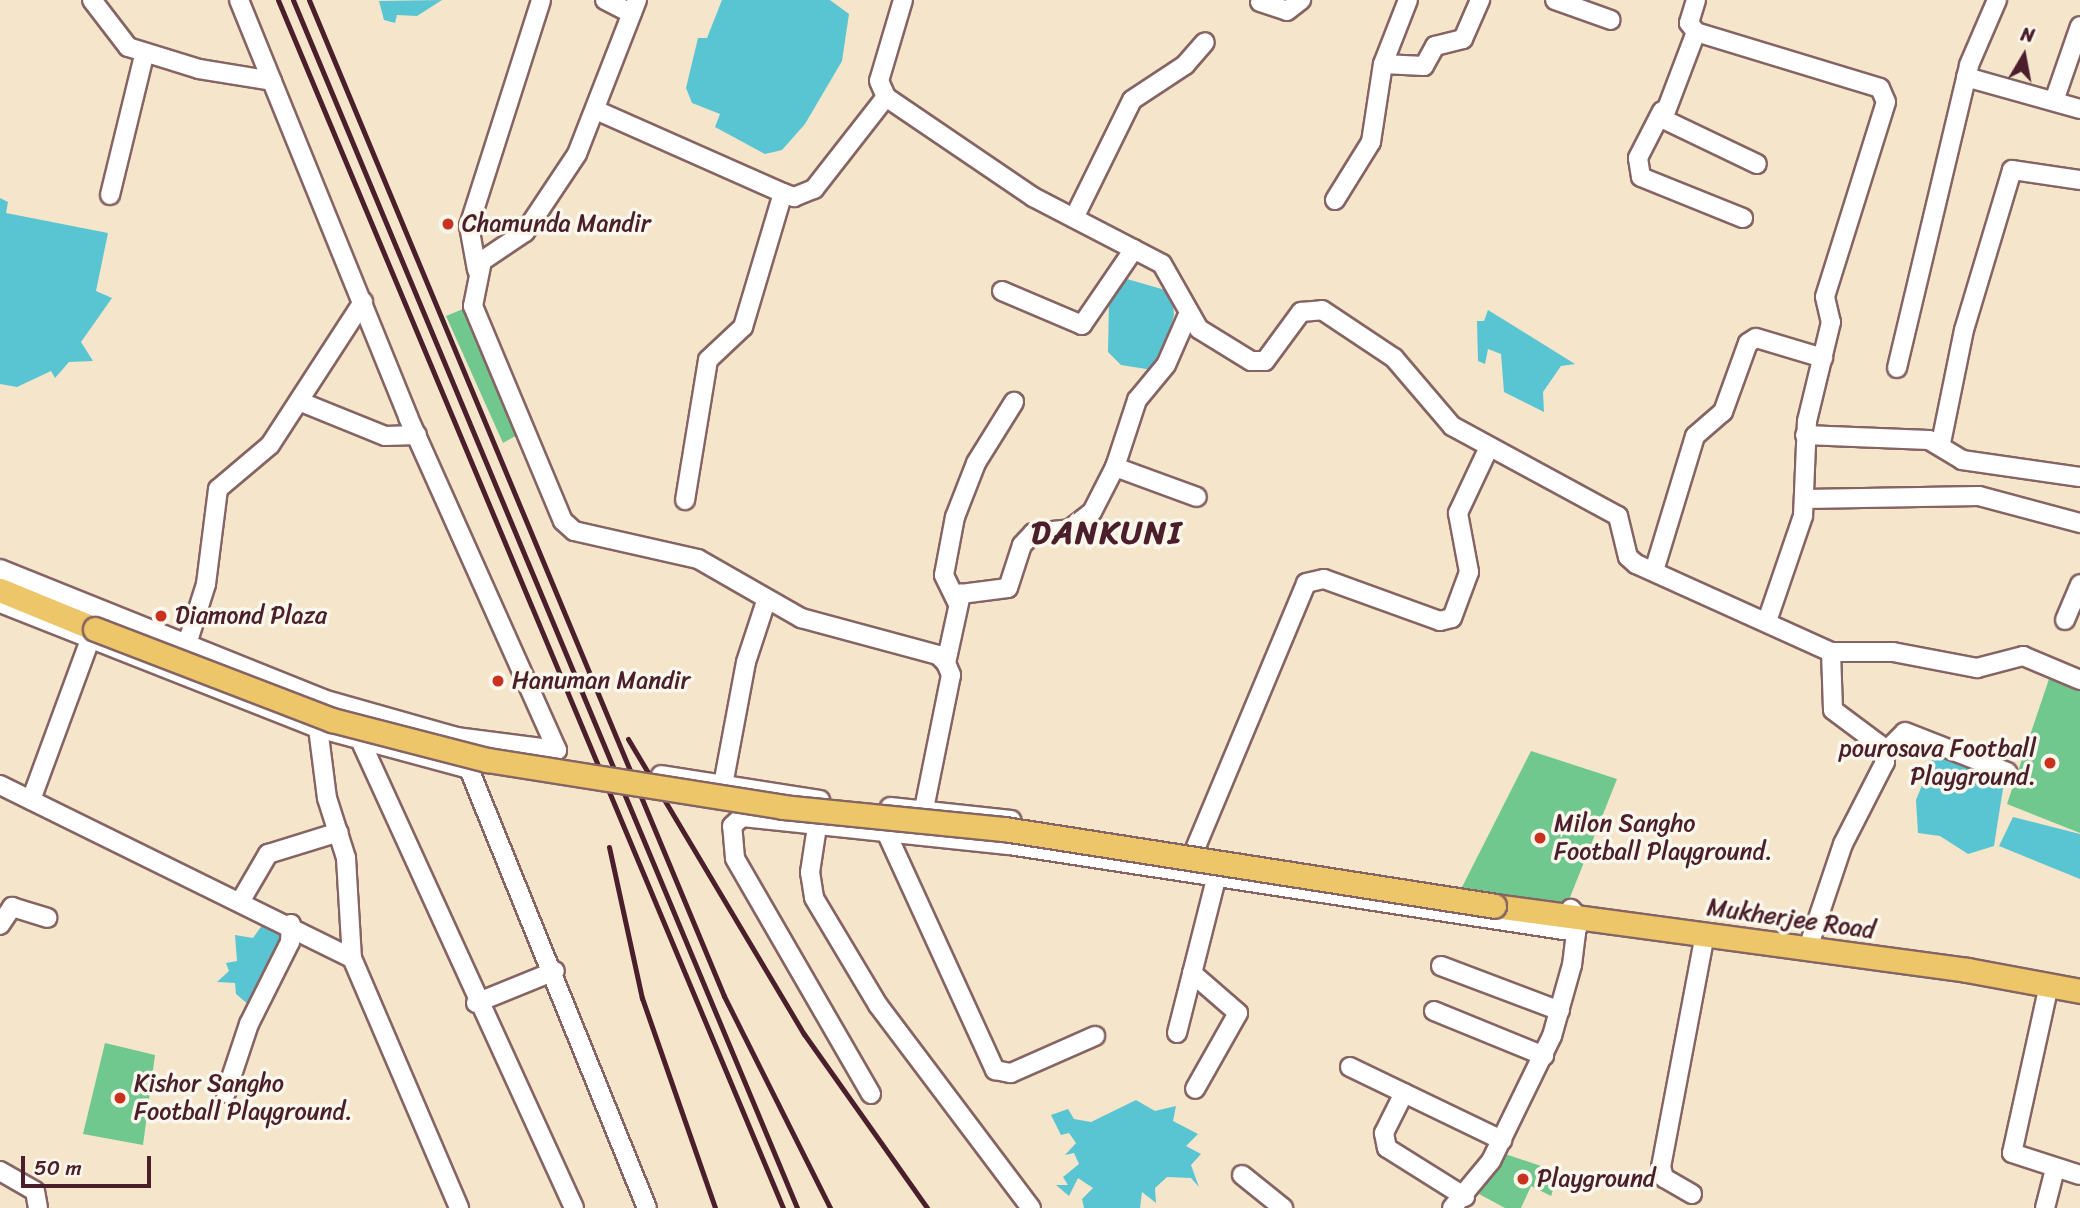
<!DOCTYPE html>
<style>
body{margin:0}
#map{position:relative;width:2080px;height:1208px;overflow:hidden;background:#f4e5cb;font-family:Sriracha,sans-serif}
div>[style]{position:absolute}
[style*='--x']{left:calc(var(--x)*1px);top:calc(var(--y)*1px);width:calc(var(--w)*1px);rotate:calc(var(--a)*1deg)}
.green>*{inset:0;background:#70c88e}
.water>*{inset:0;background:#5ac5d2}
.roads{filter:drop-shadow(2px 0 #866463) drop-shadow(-2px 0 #866463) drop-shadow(0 2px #866463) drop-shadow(0 -2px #866463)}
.minor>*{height:18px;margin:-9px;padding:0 9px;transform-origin:9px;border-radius:9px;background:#fff}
.major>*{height:23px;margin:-11.5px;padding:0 11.5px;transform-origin:11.5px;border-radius:11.5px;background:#ecc669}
.rail>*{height:5px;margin:-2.5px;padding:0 2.5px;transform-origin:2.5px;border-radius:2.5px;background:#4a1f2b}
.bridges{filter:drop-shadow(2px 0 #866463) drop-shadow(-2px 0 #866463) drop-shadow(0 2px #866463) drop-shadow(0 -2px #866463)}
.major-bridge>*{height:23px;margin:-11.5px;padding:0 11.5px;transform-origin:11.5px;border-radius:11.5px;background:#ecc669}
.dots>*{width:19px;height:19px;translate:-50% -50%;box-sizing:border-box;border:4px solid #fbf7ec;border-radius:50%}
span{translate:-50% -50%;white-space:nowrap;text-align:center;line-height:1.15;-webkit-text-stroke:7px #fbf7ec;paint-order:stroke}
.poi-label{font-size:24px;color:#4a1f2b}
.left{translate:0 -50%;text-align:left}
.right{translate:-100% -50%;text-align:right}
.street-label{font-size:24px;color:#4a1f2b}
.district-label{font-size:32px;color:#4a1f2b;font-weight:700;letter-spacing:2px}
.north{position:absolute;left:1989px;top:21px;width:70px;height:70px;-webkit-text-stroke:5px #fbf7ec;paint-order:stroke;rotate:10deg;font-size:19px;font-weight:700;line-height:28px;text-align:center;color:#4a1f2b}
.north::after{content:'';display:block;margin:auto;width:24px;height:32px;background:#4a1f2b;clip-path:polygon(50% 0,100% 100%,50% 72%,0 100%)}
.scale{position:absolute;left:21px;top:1156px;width:130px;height:32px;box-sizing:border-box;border:4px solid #4a1f2b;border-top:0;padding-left:9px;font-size:21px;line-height:24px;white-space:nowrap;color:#4a1f2b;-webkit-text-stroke:5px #fbf7ec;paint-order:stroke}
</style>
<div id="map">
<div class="green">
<div style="clip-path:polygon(468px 307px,519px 434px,503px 443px,446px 316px)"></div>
<div style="clip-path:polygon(2051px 673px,2080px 686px,2080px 833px,2007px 804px)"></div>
<div style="clip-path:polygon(1531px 751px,1617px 779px,1563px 915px,1457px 897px)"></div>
<div style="clip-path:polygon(105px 1043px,155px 1055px,143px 1145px,83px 1134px)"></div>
<div style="clip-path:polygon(1505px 1154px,1559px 1172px,1551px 1196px,1531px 1186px,1521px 1208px,1505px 1208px,1479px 1194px)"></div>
</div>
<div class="water">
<div style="clip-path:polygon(442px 0,417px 16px,397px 15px,395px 23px,384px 20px,379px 1px)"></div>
<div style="clip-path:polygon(722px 0,830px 0,849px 14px,842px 61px,805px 124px,782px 150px,765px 154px,715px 127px,720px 114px,692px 103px,686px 88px,698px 38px,707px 38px)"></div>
<div style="clip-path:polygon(0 198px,8px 202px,6px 213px,108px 233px,96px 291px,112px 298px,81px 342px,93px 361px,69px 362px,55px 378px,51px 371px,17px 387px,0 384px)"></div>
<div style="clip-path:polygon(1127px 279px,1172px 292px,1174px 315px,1159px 371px,1121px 365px,1108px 352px,1109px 303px)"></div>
<div style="clip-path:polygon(1488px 310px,1575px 364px,1561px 366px,1543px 392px,1544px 412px,1504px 392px,1501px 354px,1488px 349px,1485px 364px,1478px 361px,1477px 321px,1484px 321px)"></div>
<div style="clip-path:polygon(1934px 755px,2004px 782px,1994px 846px,1968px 854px,1940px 836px,1918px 833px,1916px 800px)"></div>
<div style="clip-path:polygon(2013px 817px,2080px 834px,2080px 879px,1999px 846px)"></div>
<div style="clip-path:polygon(263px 924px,284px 938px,249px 1005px,236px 994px,235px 983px,217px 982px,229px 971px,226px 963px,237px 961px,235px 935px,253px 938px)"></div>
<div style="clip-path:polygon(1136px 1100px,1155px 1111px,1176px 1106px,1173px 1121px,1198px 1134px,1186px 1146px,1201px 1154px,1191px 1165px,1199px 1187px,1191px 1178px,1167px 1177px,1155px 1188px,1156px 1203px,1142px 1192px,1140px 1208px,1084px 1208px,1082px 1199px,1093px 1188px,1078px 1178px,1069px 1196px,1056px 1185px,1068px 1185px,1063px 1177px,1079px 1164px,1074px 1153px,1065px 1155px,1076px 1143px,1069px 1133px,1061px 1135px,1051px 1115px,1068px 1109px,1074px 1119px,1091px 1122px)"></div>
</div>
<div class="roads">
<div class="minor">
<div style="--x:92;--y:0;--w:59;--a:52.5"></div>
<div style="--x:128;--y:47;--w:74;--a:17.2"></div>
<div style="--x:199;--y:69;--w:74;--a:9.3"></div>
<div style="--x:239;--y:0;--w:450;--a:67.9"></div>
<div style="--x:408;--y:417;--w:365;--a:65.9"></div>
<div style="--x:557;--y:750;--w:102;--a:-172.7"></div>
<div style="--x:605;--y:0;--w:30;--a:27"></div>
<div style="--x:637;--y:0;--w:165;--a:111.3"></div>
<div style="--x:577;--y:154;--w:94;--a:123.7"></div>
<div style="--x:525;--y:232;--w:52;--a:146"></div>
<div style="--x:482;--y:261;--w:46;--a:101.3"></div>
<div style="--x:473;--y:306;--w:233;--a:67.3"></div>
<div style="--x:563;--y:521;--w:15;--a:42"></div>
<div style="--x:574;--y:531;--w:127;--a:12.7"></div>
<div style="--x:698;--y:559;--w:119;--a:29.8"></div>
<div style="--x:801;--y:618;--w:142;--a:15.1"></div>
<div style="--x:938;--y:655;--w:11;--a:45"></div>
<div style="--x:946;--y:663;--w:13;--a:67"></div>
<div style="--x:951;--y:675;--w:137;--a:101.4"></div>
<div style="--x:903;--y:0;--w:84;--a:106.5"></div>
<div style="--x:879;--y:81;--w:17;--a:66"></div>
<div style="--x:886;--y:97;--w:178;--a:34.2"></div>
<div style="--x:1033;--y:197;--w:145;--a:27.4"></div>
<div style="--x:1162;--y:264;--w:75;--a:60.4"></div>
<div style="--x:1199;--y:329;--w:61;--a:31.6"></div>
<div style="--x:1251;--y:361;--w:14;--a:0"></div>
<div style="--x:1265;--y:361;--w:61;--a:-53.7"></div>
<div style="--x:1301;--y:312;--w:21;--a:-5"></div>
<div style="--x:1322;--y:310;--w:87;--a:33.7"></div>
<div style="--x:1394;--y:358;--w:89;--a:49.5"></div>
<div style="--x:1452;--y:426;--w:189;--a:28.5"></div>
<div style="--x:1618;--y:516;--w:42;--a:76.3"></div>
<div style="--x:1628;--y:557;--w:11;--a:41"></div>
<div style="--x:1636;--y:564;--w:214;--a:24.3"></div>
<div style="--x:1831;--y:652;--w:58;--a:88"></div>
<div style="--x:1833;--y:710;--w:59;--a:36.7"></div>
<div style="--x:1880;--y:745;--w:18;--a:74"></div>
<div style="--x:1885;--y:762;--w:92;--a:117.1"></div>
<div style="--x:1843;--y:844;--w:110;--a:108.6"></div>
<div style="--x:1555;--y:0;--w:59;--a:19.7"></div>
<div style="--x:1696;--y:0;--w:24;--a:107"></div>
<div style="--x:1689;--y:23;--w:11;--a:52"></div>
<div style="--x:1696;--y:32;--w:192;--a:16.9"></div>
<div style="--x:1880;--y:88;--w:15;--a:67"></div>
<div style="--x:1886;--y:102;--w:204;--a:107.4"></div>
<div style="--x:1825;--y:297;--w:26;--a:77"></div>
<div style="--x:1831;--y:322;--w:102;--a:103.6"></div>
<div style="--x:1807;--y:421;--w:95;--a:92.4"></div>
<div style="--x:1803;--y:516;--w:111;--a:108.9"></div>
<div style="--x:1260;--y:2;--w:28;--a:18"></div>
<div style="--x:1287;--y:11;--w:18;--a:-38"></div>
<div style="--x:1696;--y:32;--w:93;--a:110.8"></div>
<div style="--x:1663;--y:119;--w:104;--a:25.6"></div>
<div style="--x:1383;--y:64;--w:41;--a:2.8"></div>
<div style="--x:1424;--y:66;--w:23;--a:-61"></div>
<div style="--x:1435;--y:46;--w:29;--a:-14"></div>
<div style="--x:1463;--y:39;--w:43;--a:-66.4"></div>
<div style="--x:1966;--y:77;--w:118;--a:15.7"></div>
<div style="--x:2054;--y:101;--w:79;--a:-70.9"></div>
<div style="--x:598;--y:111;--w:202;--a:23.9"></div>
<div style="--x:783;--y:193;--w:140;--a:106.6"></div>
<div style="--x:743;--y:327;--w:48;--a:136.7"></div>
<div style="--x:708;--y:360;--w:142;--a:99.3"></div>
<div style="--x:1662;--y:111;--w:53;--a:117.1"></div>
<div style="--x:1638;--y:158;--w:19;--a:81"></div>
<div style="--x:1641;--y:177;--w:110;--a:21.9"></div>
<div style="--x:783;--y:193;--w:12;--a:20"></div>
<div style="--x:794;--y:197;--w:22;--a:-22"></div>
<div style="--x:814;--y:189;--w:117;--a:-52"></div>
<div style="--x:110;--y:195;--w:144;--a:-76.3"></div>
<div style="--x:1335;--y:200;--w:68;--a:-58.2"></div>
<div style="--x:1371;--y:142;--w:79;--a:-81.3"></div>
<div style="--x:1383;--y:64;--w:69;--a:-68.7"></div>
<div style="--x:1074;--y:218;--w:131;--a:-63.8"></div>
<div style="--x:1132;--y:100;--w:64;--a:-33.4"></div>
<div style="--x:1185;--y:65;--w:30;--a:-49"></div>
<div style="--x:477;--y:270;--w:45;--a:-100.3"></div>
<div style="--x:469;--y:226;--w:237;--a:-72.3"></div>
<div style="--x:1002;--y:291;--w:87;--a:23"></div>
<div style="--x:1082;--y:325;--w:92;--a:-55.6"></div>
<div style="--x:1897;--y:368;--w:311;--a:-76.6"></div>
<div style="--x:1969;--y:65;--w:71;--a:-66.7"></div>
<div style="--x:301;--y:402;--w:91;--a:22"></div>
<div style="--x:385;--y:436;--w:32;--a:-2"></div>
<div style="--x:1805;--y:435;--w:124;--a:2.3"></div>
<div style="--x:1929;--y:440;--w:39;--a:31"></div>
<div style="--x:1962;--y:460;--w:119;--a:8.2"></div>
<div style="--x:1941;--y:443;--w:115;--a:-78.5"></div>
<div style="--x:1964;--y:330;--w:167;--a:-73.3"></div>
<div style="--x:2012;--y:170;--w:69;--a:8.4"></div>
<div style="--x:1115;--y:467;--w:87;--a:20.1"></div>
<div style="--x:1805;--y:499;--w:174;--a:-1"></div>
<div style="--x:1979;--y:496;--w:105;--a:15"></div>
<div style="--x:0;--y:569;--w:348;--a:21.9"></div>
<div style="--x:323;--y:699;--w:138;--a:15.9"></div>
<div style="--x:456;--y:737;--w:508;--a:67.93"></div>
<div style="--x:1654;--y:571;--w:141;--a:-73.1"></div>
<div style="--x:1695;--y:436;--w:37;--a:-41"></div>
<div style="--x:1723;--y:412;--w:73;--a:-70.1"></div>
<div style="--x:1748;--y:343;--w:9;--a:-32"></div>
<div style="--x:1756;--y:338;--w:70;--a:16.6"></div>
<div style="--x:0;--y:603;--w:342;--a:21.5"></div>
<div style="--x:318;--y:728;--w:156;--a:15.2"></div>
<div style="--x:958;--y:604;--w:32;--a:-116"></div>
<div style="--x:944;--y:575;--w:59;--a:-79.3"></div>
<div style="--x:955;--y:517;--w:58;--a:-68.7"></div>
<div style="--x:976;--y:463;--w:72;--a:-58.1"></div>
<div style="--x:2065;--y:620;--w:39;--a:-67"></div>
<div style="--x:187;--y:644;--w:63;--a:-72.4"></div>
<div style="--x:206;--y:584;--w:96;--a:-82.8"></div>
<div style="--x:218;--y:489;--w:68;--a:-40.2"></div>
<div style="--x:270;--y:445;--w:171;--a:-57"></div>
<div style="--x:1831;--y:652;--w:62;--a:0"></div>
<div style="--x:1893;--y:652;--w:86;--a:10.8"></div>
<div style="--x:1977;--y:668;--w:48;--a:-14.6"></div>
<div style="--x:2023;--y:656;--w:62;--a:22.8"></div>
<div style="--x:946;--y:663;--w:71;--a:-77.7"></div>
<div style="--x:961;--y:594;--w:47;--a:-7.3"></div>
<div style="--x:1008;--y:588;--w:45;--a:-72"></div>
<div style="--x:1022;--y:545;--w:16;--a:-47"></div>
<div style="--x:1033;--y:533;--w:37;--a:-6"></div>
<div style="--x:1070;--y:529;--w:28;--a:-38"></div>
<div style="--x:1092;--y:512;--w:51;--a:-62.9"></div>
<div style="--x:1115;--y:467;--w:71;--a:-71.8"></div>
<div style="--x:1137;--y:400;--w:45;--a:-50.4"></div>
<div style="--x:1166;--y:365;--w:52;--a:-66.4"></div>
<div style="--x:318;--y:728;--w:71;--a:82.7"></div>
<div style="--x:327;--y:798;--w:63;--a:72.4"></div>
<div style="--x:346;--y:858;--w:100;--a:86.6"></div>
<div style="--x:352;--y:958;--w:272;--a:66.8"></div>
<div style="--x:362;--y:744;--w:510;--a:65.44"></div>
<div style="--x:1885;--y:752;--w:28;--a:-45"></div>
<div style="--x:1905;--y:732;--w:110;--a:21.4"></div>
<div style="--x:661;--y:775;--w:161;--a:8.9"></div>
<div style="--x:0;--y:785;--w:392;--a:26.2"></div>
<div style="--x:723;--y:785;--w:125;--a:-79.4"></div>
<div style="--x:746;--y:662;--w:64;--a:-71.8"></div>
<div style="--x:31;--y:800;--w:171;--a:-69.8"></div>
<div style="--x:890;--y:807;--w:122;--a:6.1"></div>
<div style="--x:818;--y:820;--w:53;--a:98.7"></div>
<div style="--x:810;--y:872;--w:26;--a:81"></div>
<div style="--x:814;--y:898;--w:125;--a:59.1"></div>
<div style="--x:878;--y:1005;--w:254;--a:53"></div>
<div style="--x:887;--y:834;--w:260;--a:65.4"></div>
<div style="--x:995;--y:1070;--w:16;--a:11"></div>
<div style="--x:1011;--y:1073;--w:92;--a:-23.8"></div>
<div style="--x:1195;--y:849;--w:288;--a:-67.3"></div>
<div style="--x:1306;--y:583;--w:18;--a:-13"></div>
<div style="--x:1324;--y:579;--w:123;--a:19.9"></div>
<div style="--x:1440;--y:621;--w:12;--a:-14"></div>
<div style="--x:1452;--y:618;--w:49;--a:-69.7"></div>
<div style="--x:1469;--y:572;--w:60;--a:-100.6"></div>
<div style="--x:1458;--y:513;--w:73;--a:-64.8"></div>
<div style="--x:240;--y:902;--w:56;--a:-59.7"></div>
<div style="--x:268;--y:854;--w:74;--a:-17.2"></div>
<div style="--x:0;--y:925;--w:22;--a:-56"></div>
<div style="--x:12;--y:907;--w:37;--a:17"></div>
<div style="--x:1441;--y:966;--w:127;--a:20.7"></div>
<div style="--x:1192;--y:973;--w:61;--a:41"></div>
<div style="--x:1238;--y:1013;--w:87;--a:119.5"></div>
<div style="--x:2049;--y:985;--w:172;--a:102.4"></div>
<div style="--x:2012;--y:1153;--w:71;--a:17.9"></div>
<div style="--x:476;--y:1003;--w:85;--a:-22.1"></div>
<div style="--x:1434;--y:1011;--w:119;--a:22.2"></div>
<div style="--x:1177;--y:1033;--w:159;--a:-75.8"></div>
<div style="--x:1350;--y:1067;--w:169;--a:25.7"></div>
<div style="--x:226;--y:1093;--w:73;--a:-71.6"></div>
<div style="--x:249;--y:1024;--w:92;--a:-63.4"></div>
<div style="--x:290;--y:942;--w:18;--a:-87"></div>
<div style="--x:1404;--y:1093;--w:45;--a:116.6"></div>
<div style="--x:1384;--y:1133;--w:15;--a:79"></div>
<div style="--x:1387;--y:1148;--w:92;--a:32.1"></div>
<div style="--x:871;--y:1094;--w:272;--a:-120"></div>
<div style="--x:735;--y:858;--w:32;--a:-95"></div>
<div style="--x:732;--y:826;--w:13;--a:-42"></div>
<div style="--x:742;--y:817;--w:268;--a:6"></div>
<div style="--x:1009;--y:845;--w:574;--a:8.72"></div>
<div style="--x:0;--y:1171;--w:40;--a:29.7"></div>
<div style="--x:35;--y:1191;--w:17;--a:80"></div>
<div style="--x:1242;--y:1175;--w:53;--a:38.8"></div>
<div style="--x:1692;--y:1194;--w:32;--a:-150"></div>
<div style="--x:1664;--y:1178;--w:11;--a:-105"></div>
<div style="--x:1661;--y:1167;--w:237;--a:-79.3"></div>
<div style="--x:1452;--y:1208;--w:61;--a:-50.3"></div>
<div style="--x:1491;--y:1161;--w:139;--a:-64"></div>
<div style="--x:1552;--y:1036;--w:74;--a:-74.3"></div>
<div style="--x:1572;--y:965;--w:48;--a:-82.9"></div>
<div style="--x:1578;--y:917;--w:11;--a:-131"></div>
<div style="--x:2045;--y:1208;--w:40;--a:-75.6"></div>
</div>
<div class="major">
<div style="--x:0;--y:590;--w:103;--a:22.3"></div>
<div style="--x:1494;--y:906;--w:477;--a:7.7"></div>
<div style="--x:1967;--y:970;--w:115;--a:10.5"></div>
</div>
</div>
<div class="rail">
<div style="--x:278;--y:0;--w:1309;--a:67.31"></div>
<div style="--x:293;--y:0;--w:1309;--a:67.35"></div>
<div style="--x:309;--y:0;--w:1079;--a:67.38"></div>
<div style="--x:724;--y:996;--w:237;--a:63.4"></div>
<div style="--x:628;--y:739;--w:344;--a:59.2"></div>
<div style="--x:804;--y:1034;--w:213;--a:54.7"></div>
<div style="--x:609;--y:847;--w:155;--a:77.7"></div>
<div style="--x:642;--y:998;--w:222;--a:70.8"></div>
</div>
<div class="bridges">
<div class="major-bridge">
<div style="--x:95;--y:629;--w:254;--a:21"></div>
<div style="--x:332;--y:720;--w:160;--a:14.5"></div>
<div style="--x:487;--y:760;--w:300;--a:9"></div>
<div style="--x:783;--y:807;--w:222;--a:5.7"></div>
<div style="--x:1004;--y:829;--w:496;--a:8.9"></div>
</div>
</div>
<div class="dots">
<div style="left:448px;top:224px;background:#c8321e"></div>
<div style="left:161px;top:616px;background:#c8321e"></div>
<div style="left:498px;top:681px;background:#c8321e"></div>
<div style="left:2050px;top:763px;background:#c8321e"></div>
<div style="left:1540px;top:838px;background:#c8321e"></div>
<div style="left:120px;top:1098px;background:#c8321e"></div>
<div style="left:1523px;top:1179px;background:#c8321e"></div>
</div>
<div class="poi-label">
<span class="left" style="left:462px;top:224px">Chamunda Mandir</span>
<span class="left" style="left:175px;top:616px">Diamond Plaza</span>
<span class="left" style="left:512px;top:681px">Hanuman Mandir</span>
<span class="right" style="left:2036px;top:763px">pourosava Football<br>Playground.</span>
<span class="left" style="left:1554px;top:838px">Milon Sangho<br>Football Playground.</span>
<span class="left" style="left:134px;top:1098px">Kishor Sangho<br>Football Playground.</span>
<span class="left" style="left:1537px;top:1179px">Playground</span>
</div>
<div class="street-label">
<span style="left:1791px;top:919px;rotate:8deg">Mukherjee Road</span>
</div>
<div class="district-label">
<span style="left:1107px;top:533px">DANKUNI</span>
</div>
<div class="north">N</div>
<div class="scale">50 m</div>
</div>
